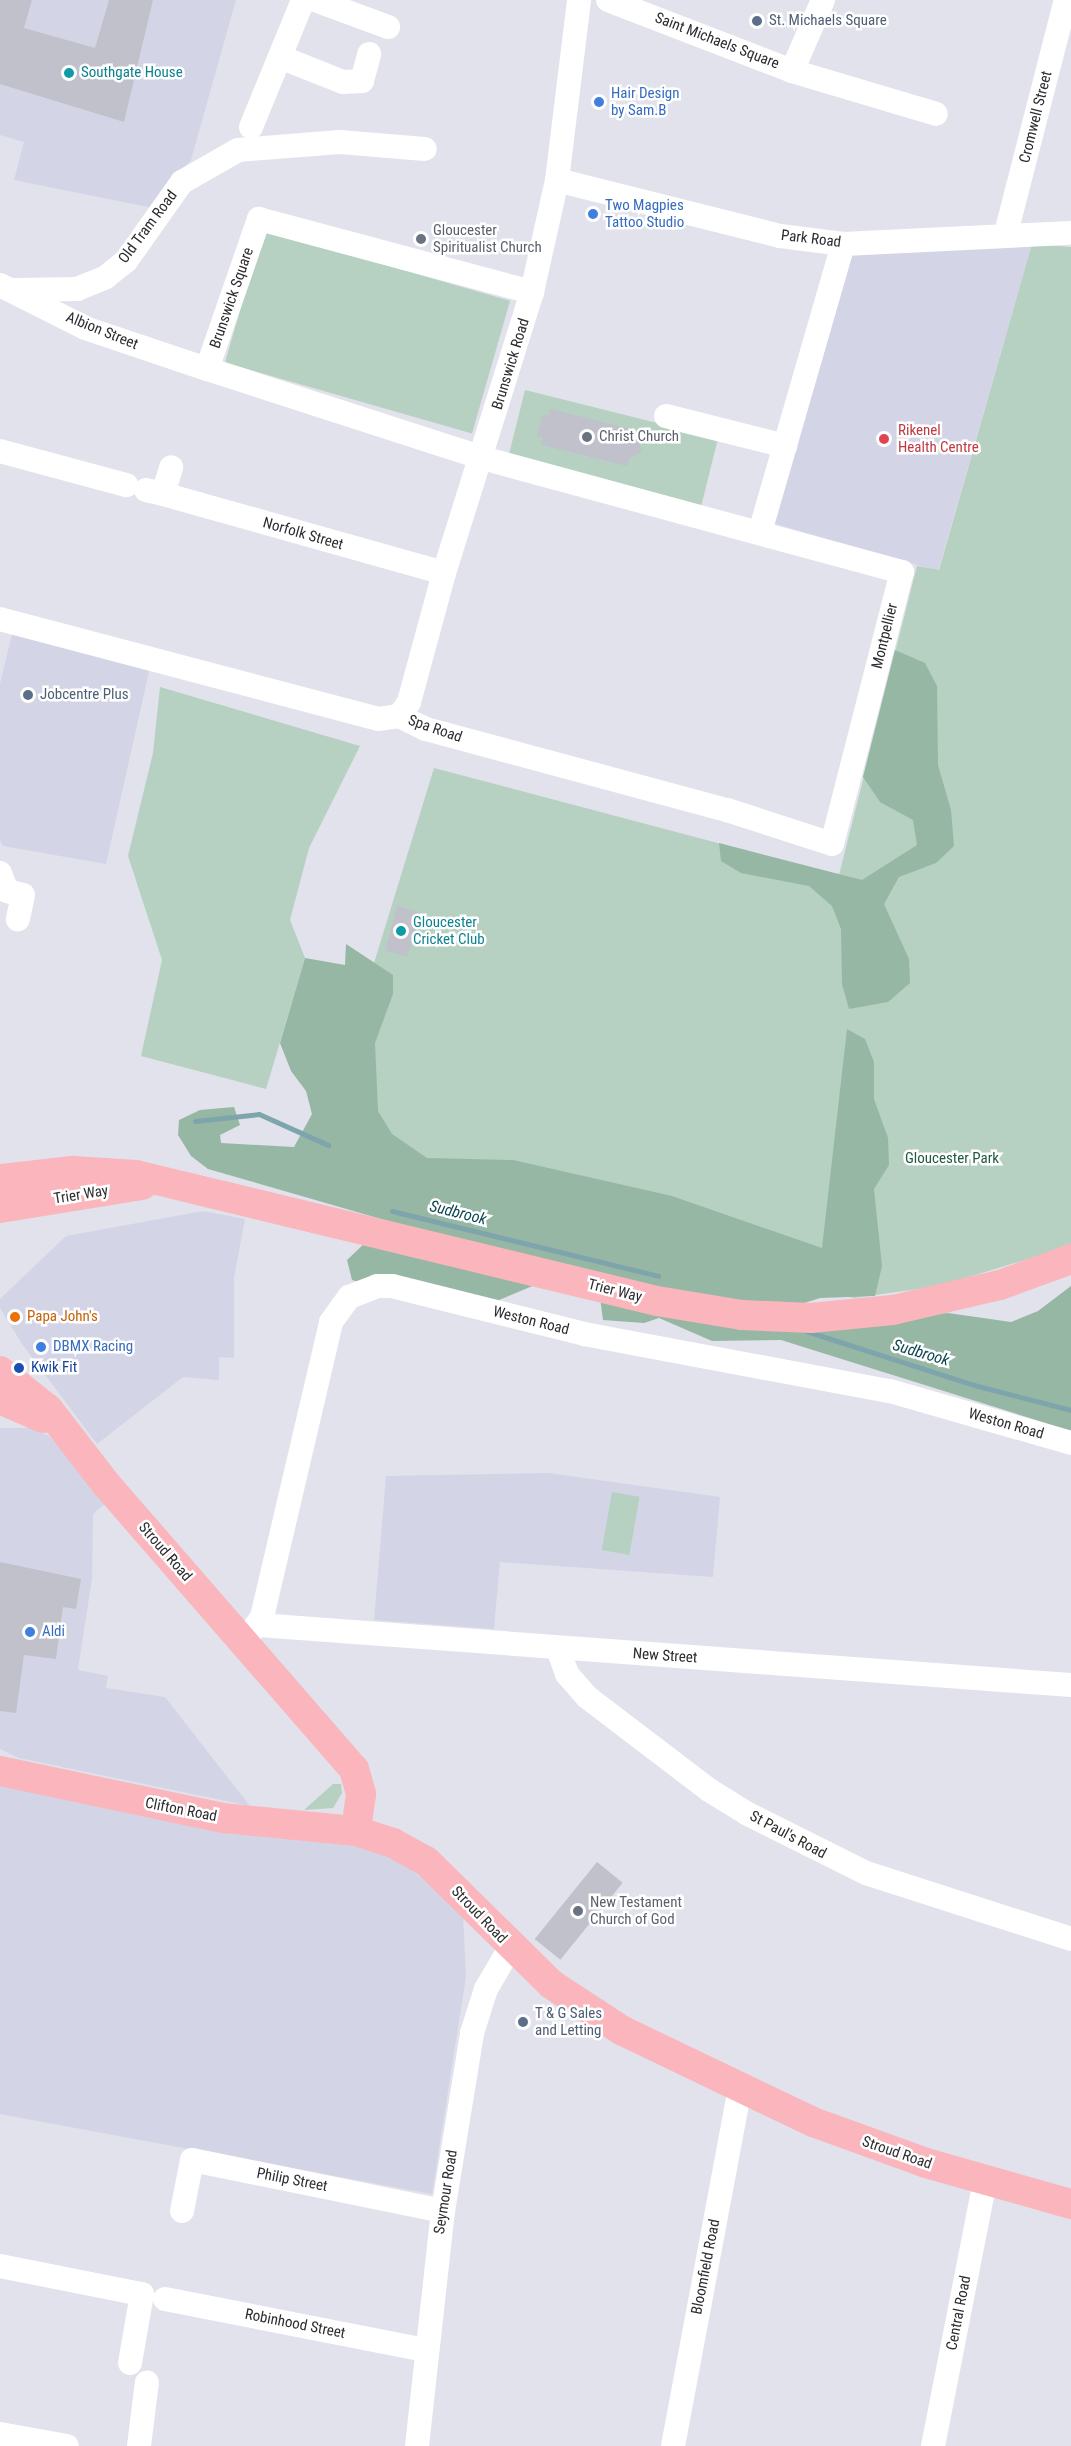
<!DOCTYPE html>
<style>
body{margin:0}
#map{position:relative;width:1071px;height:2446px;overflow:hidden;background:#e1e2eb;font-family:"Roboto Condensed",sans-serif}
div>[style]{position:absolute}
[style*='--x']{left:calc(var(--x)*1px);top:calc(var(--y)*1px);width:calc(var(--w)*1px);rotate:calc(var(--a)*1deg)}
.built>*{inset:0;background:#d3d5e6}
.green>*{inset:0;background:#b6d0c1;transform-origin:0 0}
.forest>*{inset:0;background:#97b7a5}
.stream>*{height:5px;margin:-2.5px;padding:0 2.5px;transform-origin:2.5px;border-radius:2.5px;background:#7fa5ac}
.building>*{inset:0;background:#c0c1ca;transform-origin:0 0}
.minor>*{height:24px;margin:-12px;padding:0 12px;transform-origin:12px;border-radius:12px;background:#fff}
.major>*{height:30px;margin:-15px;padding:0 15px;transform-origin:15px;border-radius:15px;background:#fab6bc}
.dots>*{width:16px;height:16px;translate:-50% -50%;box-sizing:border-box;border:3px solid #fff;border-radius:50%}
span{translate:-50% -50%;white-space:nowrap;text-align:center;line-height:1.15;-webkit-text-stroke:5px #fff;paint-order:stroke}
.service-label{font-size:15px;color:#4e5e75}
.left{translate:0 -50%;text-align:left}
.street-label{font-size:15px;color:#2c2c30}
.culture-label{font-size:15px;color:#0d838f}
.shop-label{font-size:15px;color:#366cbe}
.worship-label{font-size:15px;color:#5b616d}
.health-label{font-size:15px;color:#be3a42}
.park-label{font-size:15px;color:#21583f}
.food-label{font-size:15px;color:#c56008}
.transit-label{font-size:15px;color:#164399}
.water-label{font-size:16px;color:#0e4851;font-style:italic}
</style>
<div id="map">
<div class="built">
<div style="clip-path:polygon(0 0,236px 0,191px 160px,153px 208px,14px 180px,24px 142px,0 135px)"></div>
<div style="clip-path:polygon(1032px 244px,938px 571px,769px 522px,849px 256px)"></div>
<div style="clip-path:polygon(12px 634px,150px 667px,106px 864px,3px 846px,0 840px,0 684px)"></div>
<div style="clip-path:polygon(203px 1211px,245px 1219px,234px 1278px,234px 1358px,219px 1357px,219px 1380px,183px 1377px,97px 1444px,22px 1344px,0 1308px,0 1299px,66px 1236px)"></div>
<div style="clip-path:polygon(0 1428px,30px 1428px,49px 1436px,107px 1502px,93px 1514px,92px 1578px,78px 1670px,108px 1676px,106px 1688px,165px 1697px,250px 1806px,19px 1758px,0 1749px)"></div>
<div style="clip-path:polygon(548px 1473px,720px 1497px,713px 1577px,500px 1562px,494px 1629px,374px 1620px,386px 1476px)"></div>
<div style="clip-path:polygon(0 1783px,355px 1837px,400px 1860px,463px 1913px,466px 1977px,432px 2194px,0 2114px)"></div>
</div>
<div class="green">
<div style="left:263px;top:230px;width:257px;height:138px;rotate:16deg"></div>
<div style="clip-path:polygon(1032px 244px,1071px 247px,1071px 1246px,939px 1286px,854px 1298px,442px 1202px,338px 1080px,434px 768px,839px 875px,917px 566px,939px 570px)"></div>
<div style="left:525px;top:390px;width:199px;height:72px;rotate:14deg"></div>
<div style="clip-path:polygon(160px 687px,360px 746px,309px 848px,290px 920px,305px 958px,266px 1089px,141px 1056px,162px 960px,128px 856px,153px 753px)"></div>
<div style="left:612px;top:1492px;width:28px;height:59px;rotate:10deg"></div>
<div style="clip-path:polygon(333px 1784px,341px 1784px,342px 1793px,333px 1808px,304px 1810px)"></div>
</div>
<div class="forest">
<div style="clip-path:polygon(895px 650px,925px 663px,937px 686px,938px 765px,951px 810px,954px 846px,936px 863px,899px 877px,884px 904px,909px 959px,910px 983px,888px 1002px,849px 1009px,842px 984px,841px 929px,832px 906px,809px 886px,741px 873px,721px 861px,719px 843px,862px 880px,917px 845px,913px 820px,880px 802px,863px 777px)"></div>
<div style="clip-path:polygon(346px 944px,393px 975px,393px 994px,375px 1043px,378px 1111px,392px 1134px,427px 1158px,513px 1160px,672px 1196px,822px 1248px,847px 1029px,865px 1039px,874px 1062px,874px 1099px,888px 1138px,889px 1165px,874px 1189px,882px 1266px,875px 1296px,820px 1298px,792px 1307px,916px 1316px,948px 1313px,1011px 1322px,1038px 1311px,1071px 1286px,1071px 1431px,781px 1340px,712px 1341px,659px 1318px,644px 1323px,603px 1320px,598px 1282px,542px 1282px,499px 1300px,426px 1303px,352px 1280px,347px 1260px,388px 1221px,208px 1169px,191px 1156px,178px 1135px,179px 1120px,200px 1110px,234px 1107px,240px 1125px,220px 1135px,221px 1143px,294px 1147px,312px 1114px,306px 1091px,291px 1071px,280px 1043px,305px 958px,345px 965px)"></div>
</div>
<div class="stream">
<div style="--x:195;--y:1121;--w:64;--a:-6.2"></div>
<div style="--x:259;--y:1114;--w:76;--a:24.2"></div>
<div style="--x:392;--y:1211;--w:274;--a:13.7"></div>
<div style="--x:806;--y:1331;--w:176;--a:17.8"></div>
<div style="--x:974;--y:1385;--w:100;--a:14.5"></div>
</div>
<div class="building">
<div style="clip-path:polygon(0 0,32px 0,24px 28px,95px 48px,109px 0,153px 0,124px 122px,0 84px)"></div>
<div style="clip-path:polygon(550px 409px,635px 430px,642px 452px,629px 459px,627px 466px,542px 445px,543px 438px,537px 436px,543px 414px,549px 416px)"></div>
<div style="left:397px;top:906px;width:23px;height:46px;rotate:15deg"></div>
<div style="clip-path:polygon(0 1562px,81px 1579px,76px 1609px,63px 1607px,56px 1659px,24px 1655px,16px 1713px,0 1711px)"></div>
<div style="left:597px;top:1862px;width:33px;height:99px;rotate:39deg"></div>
</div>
<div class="minor">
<div style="--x:315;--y:0;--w:78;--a:20.3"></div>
<div style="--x:608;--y:0;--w:197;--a:21.1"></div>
<div style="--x:823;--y:0;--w:77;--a:113.6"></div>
<div style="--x:792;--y:71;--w:150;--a:16.6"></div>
<div style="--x:280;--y:57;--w:68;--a:21.6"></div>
<div style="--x:343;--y:82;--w:19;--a:-3"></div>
<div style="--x:362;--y:81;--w:28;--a:-75"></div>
<div style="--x:251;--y:127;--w:137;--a:-67.7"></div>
<div style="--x:557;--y:180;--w:230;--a:14.1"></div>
<div style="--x:780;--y:236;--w:64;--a:7.2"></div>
<div style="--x:843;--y:244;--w:228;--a:-2.8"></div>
<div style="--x:1006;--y:233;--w:241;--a:-75.6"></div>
<div style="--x:0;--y:285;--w:95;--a:26.8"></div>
<div style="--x:85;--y:328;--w:129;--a:18.6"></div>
<div style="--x:16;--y:290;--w:61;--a:-0.9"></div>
<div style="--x:77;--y:289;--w:31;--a:-22"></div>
<div style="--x:106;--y:277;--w:26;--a:-39"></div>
<div style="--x:126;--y:261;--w:97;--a:-54.7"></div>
<div style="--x:182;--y:182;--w:64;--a:-29.7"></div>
<div style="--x:238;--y:150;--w:102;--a:-4.5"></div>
<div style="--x:340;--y:142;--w:85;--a:4.7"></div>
<div style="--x:666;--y:416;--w:123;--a:14.1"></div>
<div style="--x:0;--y:451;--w:131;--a:15.1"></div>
<div style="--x:146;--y:490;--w:17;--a:13"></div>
<div style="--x:163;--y:494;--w:28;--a:-73"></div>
<div style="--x:163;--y:494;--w:292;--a:15.7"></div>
<div style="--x:760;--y:532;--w:300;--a:-73.9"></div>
<div style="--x:0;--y:619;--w:391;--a:14.8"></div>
<div style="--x:378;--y:719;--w:21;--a:-8"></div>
<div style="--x:399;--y:716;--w:30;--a:26"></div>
<div style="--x:426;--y:729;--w:312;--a:15.1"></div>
<div style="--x:727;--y:810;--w:110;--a:17.9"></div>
<div style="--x:832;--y:844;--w:281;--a:-75.6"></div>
<div style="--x:902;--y:572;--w:434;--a:-164.8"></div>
<div style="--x:483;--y:458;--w:290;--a:-162.1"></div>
<div style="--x:207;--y:369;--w:159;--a:-70.9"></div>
<div style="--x:259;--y:219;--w:283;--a:15"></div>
<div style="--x:399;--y:716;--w:17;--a:-54"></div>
<div style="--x:409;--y:702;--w:134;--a:-74.8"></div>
<div style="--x:444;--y:573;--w:294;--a:-72.6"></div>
<div style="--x:532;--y:292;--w:115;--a:-77.4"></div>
<div style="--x:557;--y:180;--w:181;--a:-83"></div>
<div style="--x:0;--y:873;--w:19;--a:69"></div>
<div style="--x:7;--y:891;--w:16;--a:14"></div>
<div style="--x:23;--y:895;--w:25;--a:102"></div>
<div style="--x:259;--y:1625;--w:814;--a:4.23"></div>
<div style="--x:244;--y:1642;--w:31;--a:-54"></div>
<div style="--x:262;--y:1617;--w:303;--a:-76.8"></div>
<div style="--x:331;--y:1322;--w:31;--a:-54"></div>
<div style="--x:349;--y:1297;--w:30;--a:-21"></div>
<div style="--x:377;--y:1286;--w:15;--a:0"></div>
<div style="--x:392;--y:1286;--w:198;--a:14"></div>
<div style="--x:584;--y:1334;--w:311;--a:10.6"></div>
<div style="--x:890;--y:1391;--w:188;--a:16"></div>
<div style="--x:558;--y:1649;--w:27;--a:70"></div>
<div style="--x:567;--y:1674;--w:30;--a:49"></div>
<div style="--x:587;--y:1697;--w:153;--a:37.3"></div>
<div style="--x:709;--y:1790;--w:46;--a:31.6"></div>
<div style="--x:748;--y:1814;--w:132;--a:26.6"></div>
<div style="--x:866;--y:1873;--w:215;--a:17.8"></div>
<div style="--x:182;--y:2211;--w:52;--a:-78.9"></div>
<div style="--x:192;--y:2160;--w:256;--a:11.5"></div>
<div style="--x:0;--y:2266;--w:145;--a:11.2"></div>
<div style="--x:142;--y:2294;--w:70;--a:99.9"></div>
<div style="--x:165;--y:2299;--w:265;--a:11.1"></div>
<div style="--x:0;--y:2434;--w:68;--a:10.2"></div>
<div style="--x:139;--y:2446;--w:64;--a:-82.9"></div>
<div style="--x:417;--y:2446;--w:236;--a:-83.7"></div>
<div style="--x:443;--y:2211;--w:180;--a:-80.7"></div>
<div style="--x:472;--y:2033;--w:46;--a:-72.3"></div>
<div style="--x:486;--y:1989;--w:48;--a:-59.7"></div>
<div style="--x:673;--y:2446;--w:364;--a:-79.4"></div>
<div style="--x:933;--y:2446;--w:270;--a:-78.9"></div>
</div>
<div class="major">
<div style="--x:0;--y:1179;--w:73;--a:-6.3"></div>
<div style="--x:73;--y:1171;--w:63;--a:3.6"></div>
<div style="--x:136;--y:1175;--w:536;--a:13.6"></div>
<div style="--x:657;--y:1301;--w:86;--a:9.4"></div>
<div style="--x:742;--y:1315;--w:69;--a:2.5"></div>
<div style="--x:811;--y:1318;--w:82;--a:-5.6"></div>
<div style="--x:893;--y:1310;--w:110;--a:-13.2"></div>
<div style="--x:1000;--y:1285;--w:76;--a:-20.1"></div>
<div style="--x:0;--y:1208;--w:144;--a:-9.2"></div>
<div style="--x:0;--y:1371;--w:61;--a:38.4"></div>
<div style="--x:48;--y:1409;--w:95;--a:52.3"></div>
<div style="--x:106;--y:1484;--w:378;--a:49"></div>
<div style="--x:354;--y:1769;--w:26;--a:74"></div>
<div style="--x:361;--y:1794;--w:37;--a:98"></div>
<div style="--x:0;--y:1399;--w:47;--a:23.8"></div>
<div style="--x:0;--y:1771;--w:228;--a:11.9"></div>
<div style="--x:223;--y:1818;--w:134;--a:5.6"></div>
<div style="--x:356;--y:1831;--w:39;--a:18"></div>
<div style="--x:393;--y:1843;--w:38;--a:29"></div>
<div style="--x:426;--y:1861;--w:175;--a:44.5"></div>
<div style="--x:551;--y:1984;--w:84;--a:33.3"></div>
<div style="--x:621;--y:2030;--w:213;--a:25.6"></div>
<div style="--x:813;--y:2122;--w:120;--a:19.9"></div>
<div style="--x:926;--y:2163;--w:151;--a:15.8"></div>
</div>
<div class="dots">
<div style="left:757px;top:21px;background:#5c6f8a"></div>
<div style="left:69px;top:73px;background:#0f9aa8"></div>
<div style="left:599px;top:102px;background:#3f7fe0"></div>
<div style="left:593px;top:214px;background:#3f7fe0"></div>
<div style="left:421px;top:239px;background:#6b7280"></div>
<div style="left:587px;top:437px;background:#6b7280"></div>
<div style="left:884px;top:439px;background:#e0444e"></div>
<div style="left:28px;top:695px;background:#5c6f8a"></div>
<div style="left:401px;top:931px;background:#0f9aa8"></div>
<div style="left:15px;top:1317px;background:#e8710a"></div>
<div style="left:41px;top:1347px;background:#3f7fe0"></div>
<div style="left:19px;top:1368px;background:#1a4fb4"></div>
<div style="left:30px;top:1632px;background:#3f7fe0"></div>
<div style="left:578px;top:1911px;background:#6b7280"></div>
<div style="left:523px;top:2022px;background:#5c6f8a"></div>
</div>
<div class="service-label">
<span class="left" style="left:769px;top:21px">St. Michaels Square</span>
<span class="left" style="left:40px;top:695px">Jobcentre Plus</span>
<span class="left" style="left:535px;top:2022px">T &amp; G Sales<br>and Letting</span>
</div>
<div class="street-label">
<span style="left:717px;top:41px;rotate:21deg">Saint Michaels Square</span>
<span style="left:1036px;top:117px;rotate:-76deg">Cromwell Street</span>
<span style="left:148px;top:227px;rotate:-53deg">Old Tram Road</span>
<span style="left:811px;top:239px;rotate:7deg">Park Road</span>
<span style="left:232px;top:298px;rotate:-71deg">Brunswick Square</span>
<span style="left:102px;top:331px;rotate:22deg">Albion Street</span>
<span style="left:511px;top:364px;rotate:-73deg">Brunswick Road</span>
<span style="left:303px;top:534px;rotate:16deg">Norfolk Street</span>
<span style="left:885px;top:636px;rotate:-76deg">Montpellier</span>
<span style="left:435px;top:729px;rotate:19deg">Spa Road</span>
<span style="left:81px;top:1195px;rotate:-9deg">Trier Way</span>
<span style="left:615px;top:1291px;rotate:14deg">Trier Way</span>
<span style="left:531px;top:1321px;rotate:14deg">Weston Road</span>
<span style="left:1006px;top:1424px;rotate:16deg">Weston Road</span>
<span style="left:165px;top:1552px;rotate:49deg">Stroud Road</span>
<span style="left:665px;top:1656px;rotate:4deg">New Street</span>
<span style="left:181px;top:1810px;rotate:11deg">Clifton Road</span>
<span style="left:788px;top:1835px;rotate:28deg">St Paul's Road</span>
<span style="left:479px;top:1915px;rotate:46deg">Stroud Road</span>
<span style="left:897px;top:2153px;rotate:19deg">Stroud Road</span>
<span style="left:292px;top:2180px;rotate:11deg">Philip Street</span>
<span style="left:446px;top:2192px;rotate:-81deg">Seymour Road</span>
<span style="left:706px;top:2267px;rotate:-79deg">Bloomfield Road</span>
<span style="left:959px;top:2313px;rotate:-79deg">Central Road</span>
<span style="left:295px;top:2324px;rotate:11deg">Robinhood Street</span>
</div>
<div class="culture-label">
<span class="left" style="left:81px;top:73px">Southgate House</span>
<span class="left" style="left:413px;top:931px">Gloucester<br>Cricket Club</span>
</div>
<div class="shop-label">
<span class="left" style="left:611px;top:102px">Hair Design<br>by Sam.B</span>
<span class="left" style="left:605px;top:214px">Two Magpies<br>Tattoo Studio</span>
<span class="left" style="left:53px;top:1347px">DBMX Racing</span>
<span class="left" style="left:42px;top:1632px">Aldi</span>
</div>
<div class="worship-label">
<span class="left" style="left:433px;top:239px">Gloucester<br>Spiritualist Church</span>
<span class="left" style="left:599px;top:437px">Christ Church</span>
<span class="left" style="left:590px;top:1911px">New Testament<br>Church of God</span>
</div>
<div class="health-label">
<span class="left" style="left:898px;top:439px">Rikenel<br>Health Centre</span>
</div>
<div class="park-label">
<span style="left:952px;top:1159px">Gloucester Park</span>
</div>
<div class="food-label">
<span class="left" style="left:27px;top:1317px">Papa John's</span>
</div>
<div class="transit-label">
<span class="left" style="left:31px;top:1368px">Kwik Fit</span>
</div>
<div class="water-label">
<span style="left:458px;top:1213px;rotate:14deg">Sudbrook</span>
<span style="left:921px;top:1353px;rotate:16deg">Sudbrook</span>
</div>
</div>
